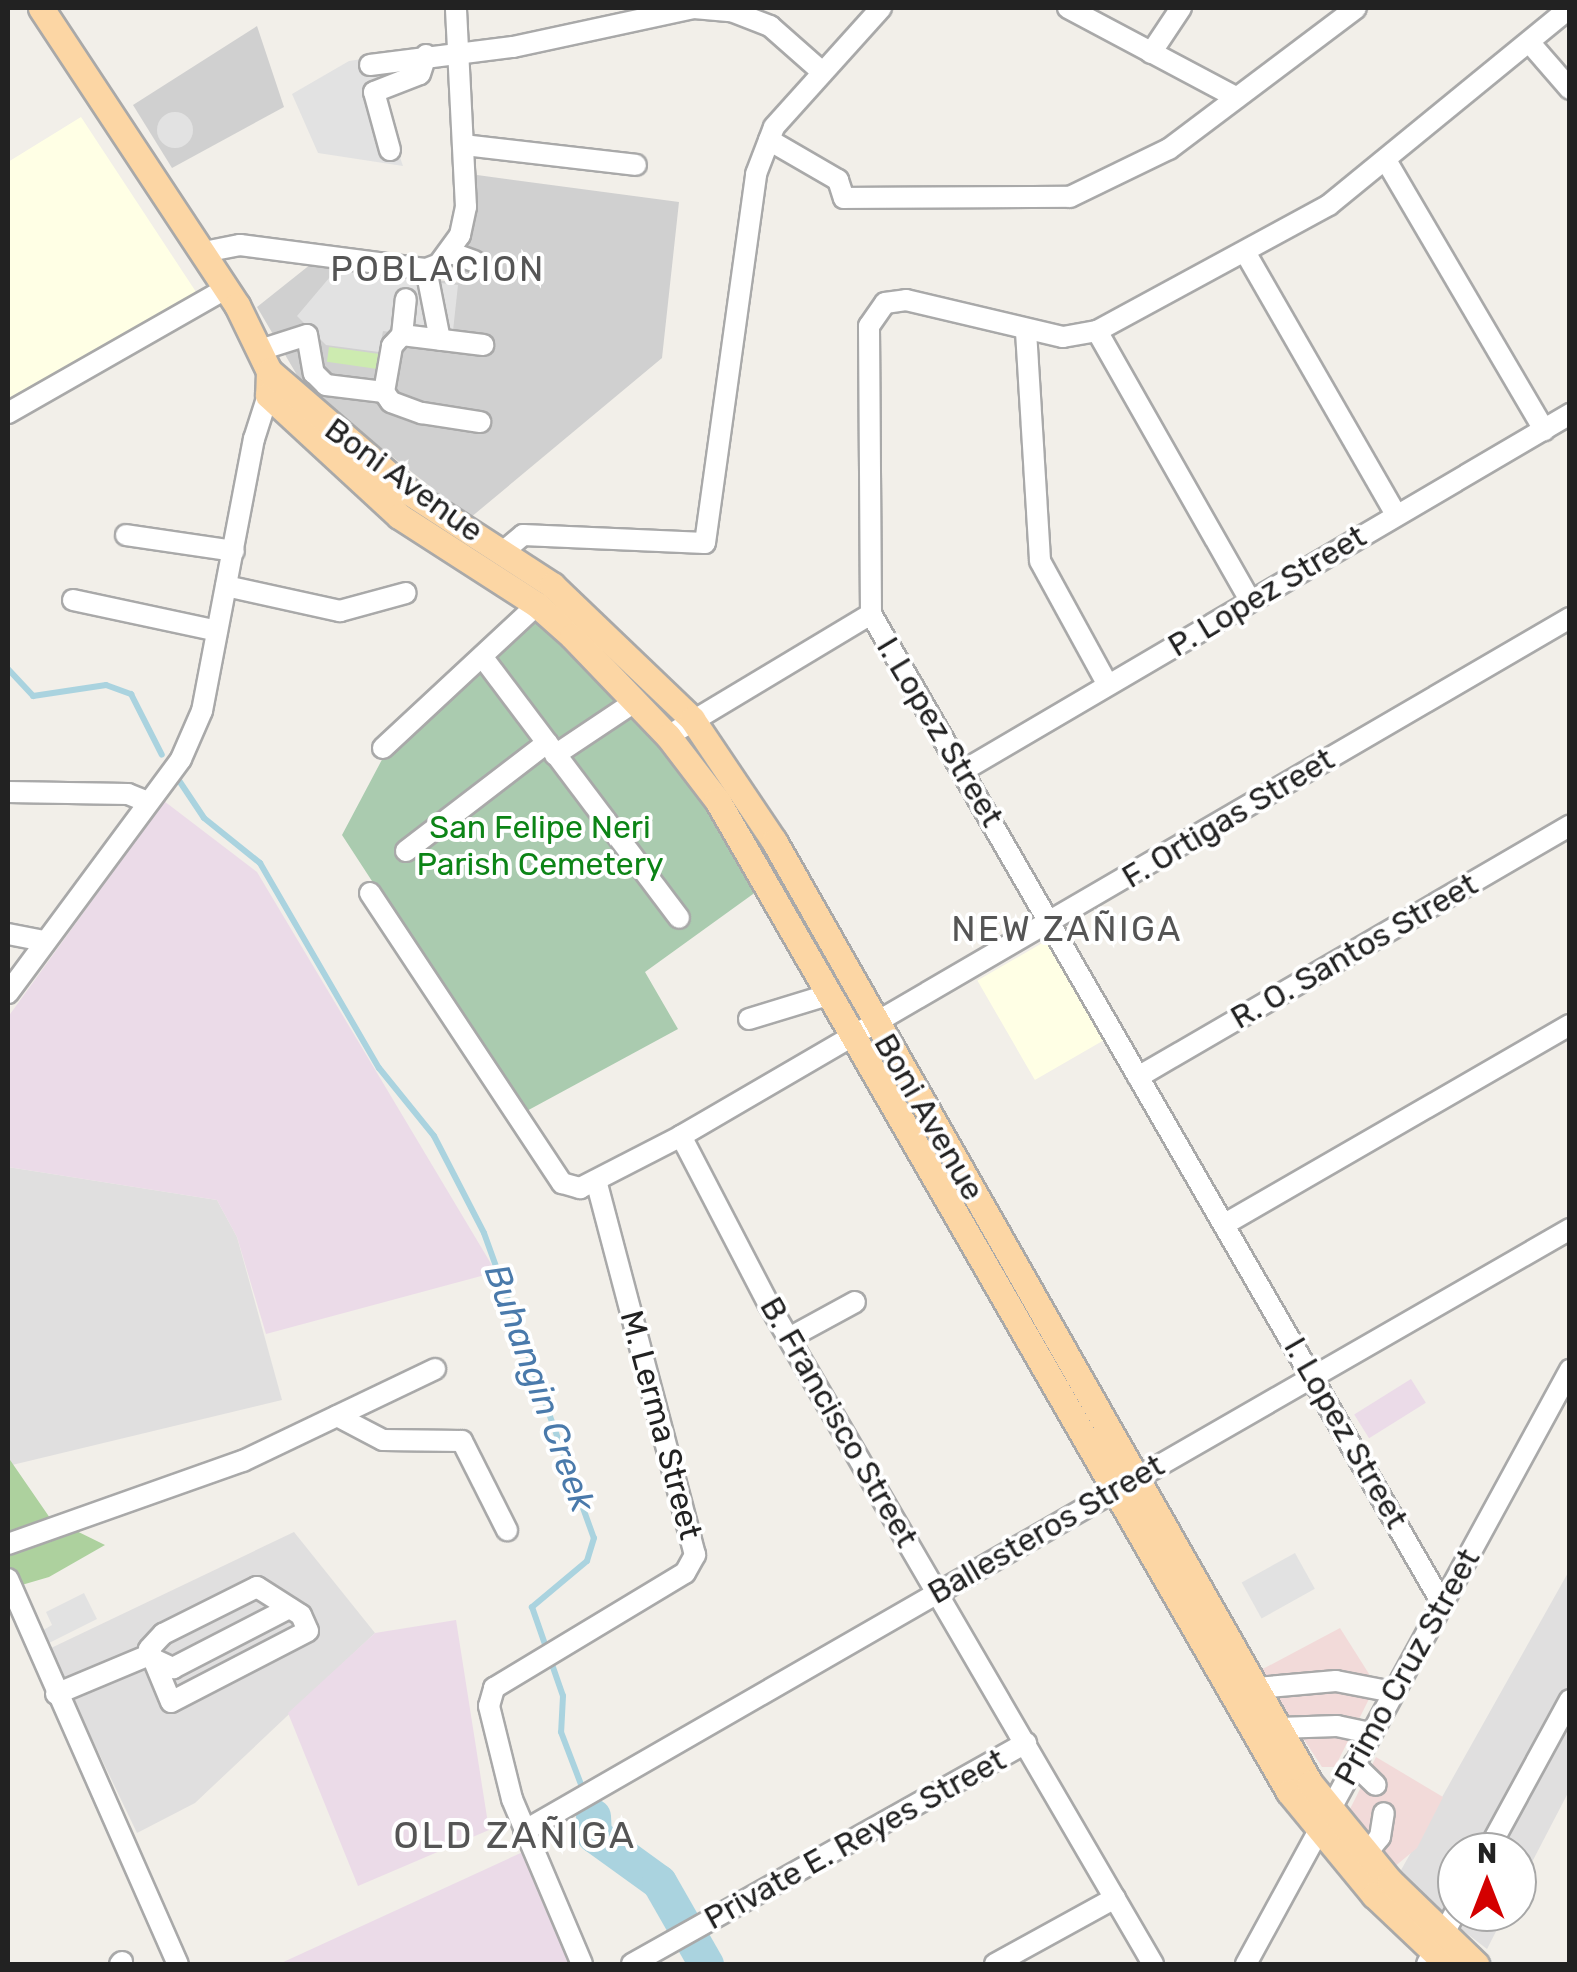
<!DOCTYPE html>
<meta charset="utf-8">
<style>
body{margin:0}
#map{position:relative;width:1577px;height:1972px;overflow:hidden;background:#f2efe9;font-family:Rubik,sans-serif}
div>[style]{position:absolute}
[style*='--x']{left:calc(var(--x)*1px);top:calc(var(--y)*1px);width:calc(var(--w)*1px);rotate:calc(var(--a)*1deg)}
.residential>*{inset:0;background:#e0dfdf}
.commercial>*{inset:0;background:#f2dad9}
.industrial>*{inset:0;background:#ebdbe8;transform-origin:0 0}
.education>*{inset:0;background:#ffffe5;transform-origin:0 0}
.religious>*{inset:0;background:#d0d0d0}
.grass>*{inset:0;background:#cdebb0;transform-origin:0 0}
.forest>*{inset:0;background:#add19e}
.cemetery>*{inset:0;background:#aacbaf}
.parking>*{inset:0;background:#e2e2e2;transform-origin:0 0}
.round{border-radius:50%}
.stream>*{height:6px;margin:-3px;padding:0 3px;transform-origin:3px;border-radius:3px;background:#aad3df}
.river>*{height:35px;margin:-17.5px;padding:0 17.5px;transform-origin:17.5px;border-radius:17.5px;background:#aad3df}
.roads{filter:drop-shadow(2px 0 #a9a9a9) drop-shadow(-2px 0 #a9a9a9) drop-shadow(0 2px #a9a9a9) drop-shadow(0 -2px #a9a9a9)}
.minor>*{height:20px;margin:-10px;padding:0 10px;transform-origin:10px;border-radius:10px;background:#fff}
.major>*{height:25px;margin:-12.5px;padding:0 12.5px;transform-origin:12.5px;border-radius:12.5px;background:#fcd6a4}
span{translate:-50% -50%;white-space:nowrap;text-align:center;line-height:1.15;-webkit-text-stroke:8px #fff;paint-order:stroke}
.street-label{font-size:32px;color:#222}
.park-label{font-size:32px;color:#0c8416}
.neighbourhood-label{font-size:35px;color:#555;letter-spacing:2.5px}
.water-label{font-size:35px;color:#4a7aab;font-style:italic}
.quarter-label{font-size:38px;color:#555;letter-spacing:2.5px}
.frame{position:absolute;inset:0;border:10px solid #222;pointer-events:none}
.north{position:absolute;left:1437px;top:1832px;width:100px;height:100px;box-sizing:border-box;background:#fff;border:2px solid #a7a7a7;border-radius:50%;rotate:0deg;font-size:28px;font-weight:700;line-height:40px;text-align:center;color:#222}
.north::after{content:'';display:block;margin:auto;width:35px;height:45px;background:#d40000;clip-path:polygon(50% 0,100% 100%,50% 72%,0 100%)}
</style>
<div id="map">
<div class="residential">
<div style="clip-path:polygon(8px 1167px,217px 1200px,237px 1237px,282px 1400px,8px 1466px)"></div>
<div style="clip-path:polygon(294px 1532px,375px 1633px,195px 1803px,137px 1833px,49px 1649px)"></div>
<div style="clip-path:polygon(1569px 1571px,1569px 1791px,1517px 1891px,1517px 1852px,1457px 1852px,1457px 1912px,1506px 1912px,1487px 1949px,1396px 1879px)"></div>
</div>
<div class="commercial">
<div style="clip-path:polygon(1340px 1628px,1376px 1685px,1335px 1767px,1322px 1767px,1259px 1671px)"></div>
<div style="clip-path:polygon(1376px 1757px,1443px 1797px,1417px 1848px,1393px 1868px,1349px 1811px)"></div>
</div>
<div class="industrial">
<div style="clip-path:polygon(164px 801px,257px 872px,496px 1272px,266px 1334px,237px 1237px,217px 1200px,8px 1167px,8px 1017px)"></div>
<div style="left:1411px;top:1379px;width:28px;height:67px;rotate:58deg"></div>
<div style="clip-path:polygon(456px 1620px,489px 1830px,358px 1886px,288px 1713px,375px 1633px)"></div>
<div style="clip-path:polygon(525px 1851px,573px 1964px,279px 1964px)"></div>
</div>
<div class="education">
<div style="clip-path:polygon(81px 117px,200px 298px,8px 408px,8px 162px)"></div>
<div style="left:1051px;top:938px;width:115px;height:85px;rotate:60deg"></div>
</div>
<div class="religious">
<div style="clip-path:polygon(257px 26px,284px 107px,172px 168px,133px 105px)"></div>
<div style="clip-path:polygon(477px 175px,679px 202px,662px 358px,470px 518px,304px 387px,257px 307px,311px 264px,461px 283px)"></div>
</div>
<div class="grass">
<div style="left:329px;top:347px;width:51px;height:15px;rotate:8deg"></div>
</div>
<div class="forest">
<div style="clip-path:polygon(8px 1457px,50px 1518px,105px 1545px,49px 1577px,8px 1589px)"></div>
</div>
<div class="cemetery">
<div style="clip-path:polygon(521px 610px,629px 706px,714px 814px,760px 889px,645px 972px,678px 1029px,523px 1113px,342px 835px,386px 752px)"></div>
</div>
<div class="parking">
<div style="clip-path:polygon(447px 46px,431px 62px,424px 85px,379px 96px,403px 166px,318px 153px,292px 94px,349px 61px)"></div>
<div class="round" style="left:157px;top:112px;width:36px;height:36px"></div>
<div style="clip-path:polygon(335px 271px,458px 285px,452px 340px,383px 331px,379px 352px,326px 345px,297px 316px)"></div>
<div style="left:1295px;top:1553px;width:41px;height:61px;rotate:61deg"></div>
<div style="clip-path:polygon(84px 1593px,97px 1619px,47px 1644px,40px 1632px,52px 1625px,46px 1612px)"></div>
</div>
<div class="stream">
<div style="--x:8;--y:669;--w:37;--a:47"></div>
<div style="--x:33;--y:696;--w:74;--a:-8.6"></div>
<div style="--x:106;--y:685;--w:27;--a:20"></div>
<div style="--x:131;--y:694;--w:68;--a:63.1"></div>
<div style="--x:180;--y:782;--w:43;--a:56.3"></div>
<div style="--x:204;--y:818;--w:72;--a:38.8"></div>
<div style="--x:260;--y:863;--w:237;--a:59.9"></div>
<div style="--x:379;--y:1068;--w:87;--a:51"></div>
<div style="--x:434;--y:1136;--w:109;--a:62.7"></div>
<div style="--x:484;--y:1233;--w:324;--a:70.2"></div>
<div style="--x:594;--y:1538;--w:24;--a:107"></div>
<div style="--x:587;--y:1561;--w:72;--a:140.1"></div>
<div style="--x:532;--y:1607;--w:94;--a:70.8"></div>
<div style="--x:563;--y:1696;--w:36;--a:93"></div>
<div style="--x:561;--y:1732;--w:90;--a:69.1"></div>
</div>
<div class="river">
<div style="--x:593;--y:1816;--w:19;--a:87"></div>
<div style="--x:594;--y:1835;--w:80;--a:35.9"></div>
<div style="--x:659;--y:1882;--w:95;--a:60.2"></div>
</div>
<div class="roads">
<div class="minor">
<div style="--x:1068;--y:8;--w:191;--a:28"></div>
<div style="--x:1530;--y:43;--w:61;--a:49"></div>
<div style="--x:1151;--y:53;--w:54;--a:-56.3"></div>
<div style="--x:370;--y:65;--w:144;--a:-7.2"></div>
<div style="--x:513;--y:47;--w:185;--a:-12.2"></div>
<div style="--x:694;--y:8;--w:37;--a:5"></div>
<div style="--x:731;--y:11;--w:42;--a:21"></div>
<div style="--x:770;--y:26;--w:68;--a:41.4"></div>
<div style="--x:769;--y:140;--w:80;--a:30.1"></div>
<div style="--x:838;--y:180;--w:19;--a:72"></div>
<div style="--x:844;--y:198;--w:226;--a:-0.3"></div>
<div style="--x:1070;--y:197;--w:110;--a:-25.9"></div>
<div style="--x:1169;--y:149;--w:234;--a:-37"></div>
<div style="--x:464;--y:145;--w:173;--a:6.6"></div>
<div style="--x:390;--y:150;--w:60;--a:-105.4"></div>
<div style="--x:374;--y:92;--w:49;--a:-21.4"></div>
<div style="--x:420;--y:74;--w:20;--a:-72"></div>
<div style="--x:1387;--y:162;--w:311;--a:59.6"></div>
<div style="--x:204;--y:252;--w:37;--a:-11"></div>
<div style="--x:240;--y:245;--w:188;--a:7.4"></div>
<div style="--x:426;--y:269;--w:14;--a:-21"></div>
<div style="--x:439;--y:264;--w:36;--a:-54"></div>
<div style="--x:460;--y:235;--w:29;--a:-78"></div>
<div style="--x:466;--y:207;--w:199;--a:-92.9"></div>
<div style="--x:449;--y:252;--w:27;--a:20"></div>
<div style="--x:1245;--y:252;--w:303;--a:60.1"></div>
<div style="--x:426;--y:269;--w:72;--a:78.8"></div>
<div style="--x:1026;--y:331;--w:230;--a:86.5"></div>
<div style="--x:1040;--y:561;--w:141;--a:61.3"></div>
<div style="--x:1097;--y:331;--w:309;--a:60.4"></div>
<div style="--x:402;--y:335;--w:36;--a:-84"></div>
<div style="--x:260;--y:350;--w:49;--a:-17.7"></div>
<div style="--x:307;--y:335;--w:39;--a:80"></div>
<div style="--x:314;--y:373;--w:17;--a:45"></div>
<div style="--x:326;--y:385;--w:58;--a:6.9"></div>
<div style="--x:384;--y:392;--w:12;--a:55"></div>
<div style="--x:391;--y:402;--w:33;--a:20"></div>
<div style="--x:422;--y:413;--w:59;--a:8.8"></div>
<div style="--x:384;--y:392;--w:47;--a:-80.1"></div>
<div style="--x:392;--y:346;--w:15;--a:-48"></div>
<div style="--x:402;--y:335;--w:82;--a:7"></div>
<div style="--x:8;--y:413;--w:252;--a:-29.7"></div>
<div style="--x:126;--y:535;--w:109;--a:8.4"></div>
<div style="--x:504;--y:551;--w:25;--a:-40"></div>
<div style="--x:523;--y:535;--w:182;--a:2.5"></div>
<div style="--x:705;--y:543;--w:373;--a:-82.1"></div>
<div style="--x:756;--y:174;--w:50;--a:-69"></div>
<div style="--x:774;--y:127;--w:160;--a:-48"></div>
<div style="--x:226;--y:586;--w:117;--a:12.4"></div>
<div style="--x:340;--y:611;--w:68;--a:-15.3"></div>
<div style="--x:73;--y:600;--w:147;--a:12.1"></div>
<div style="--x:484;--y:659;--w:324;--a:53"></div>
<div style="--x:668;--y:736;--w:237;--a:-31"></div>
<div style="--x:383;--y:748;--w:210;--a:-42.9"></div>
<div style="--x:555;--y:755;--w:97;--a:-33.7"></div>
<div style="--x:966;--y:769;--w:701;--a:-30.44"></div>
<div style="--x:8;--y:792;--w:120;--a:1"></div>
<div style="--x:128;--y:794;--w:22;--a:22"></div>
<div style="--x:406;--y:851;--w:178;--a:-37.5"></div>
<div style="--x:370;--y:893;--w:348;--a:56.5"></div>
<div style="--x:562;--y:1183;--w:19;--a:16"></div>
<div style="--x:580;--y:1188;--w:114;--a:-27.2"></div>
<div style="--x:681;--y:1136;--w:1029;--a:-30.23"></div>
<div style="--x:8;--y:934;--w:38;--a:11"></div>
<div style="--x:8;--y:993;--w:291;--a:-53.5"></div>
<div style="--x:181;--y:759;--w:52;--a:-66.4"></div>
<div style="--x:202;--y:711;--w:277;--a:-79.2"></div>
<div style="--x:254;--y:439;--w:46;--a:-72.3"></div>
<div style="--x:268;--y:395;--w:11;--a:-27"></div>
<div style="--x:749;--y:1019;--w:86;--a:-17"></div>
<div style="--x:1138;--y:1077;--w:500;--a:-30.2"></div>
<div style="--x:681;--y:1136;--w:188;--a:62.5"></div>
<div style="--x:768;--y:1303;--w:765;--a:59.78"></div>
<div style="--x:1225;--y:1224;--w:398;--a:-30"></div>
<div style="--x:789;--y:1338;--w:75;--a:-28.6"></div>
<div style="--x:337;--y:1416;--w:52;--a:27.6"></div>
<div style="--x:383;--y:1440;--w:79;--a:0.7"></div>
<div style="--x:462;--y:1441;--w:100;--a:63.2"></div>
<div style="--x:8;--y:1544;--w:249;--a:-19.5"></div>
<div style="--x:243;--y:1461;--w:213;--a:-25.6"></div>
<div style="--x:8;--y:1579;--w:421;--a:66.2"></div>
<div style="--x:257;--y:1587;--w:52;--a:32.5"></div>
<div style="--x:301;--y:1615;--w:17;--a:66"></div>
<div style="--x:308;--y:1631;--w:154;--a:152.6"></div>
<div style="--x:171;--y:1702;--w:57;--a:-112.5"></div>
<div style="--x:149;--y:1649;--w:21;--a:-47"></div>
<div style="--x:163;--y:1634;--w:105;--a:-26.6"></div>
<div style="--x:1442;--y:1603;--w:1142;--a:-120"></div>
<div style="--x:871;--y:614;--w:288;--a:-90.4"></div>
<div style="--x:869;--y:326;--w:28;--a:-55"></div>
<div style="--x:885;--y:303;--w:21;--a:-8"></div>
<div style="--x:906;--y:300;--w:161;--a:13.3"></div>
<div style="--x:1063;--y:337;--w:35;--a:-10"></div>
<div style="--x:1097;--y:331;--w:264;--a:-28.5"></div>
<div style="--x:1329;--y:205;--w:311;--a:-39.3"></div>
<div style="--x:1256;--y:1688;--w:80;--a:-5"></div>
<div style="--x:1336;--y:1681;--w:58;--a:10.9"></div>
<div style="--x:56;--y:1694;--w:99;--a:-22.7"></div>
<div style="--x:147;--y:1656;--w:29;--a:25"></div>
<div style="--x:173;--y:1668;--w:131;--a:-27.3"></div>
<div style="--x:1279;--y:1728;--w:58;--a:-2"></div>
<div style="--x:1337;--y:1726;--w:35;--a:12"></div>
<div style="--x:1354;--y:1764;--w:30;--a:44"></div>
<div style="--x:524;--y:1831;--w:1207;--a:-29.92"></div>
<div style="--x:1487;--y:1852;--w:173;--a:-61.4"></div>
<div style="--x:1366;--y:1854;--w:22;--a:-51"></div>
<div style="--x:1380;--y:1837;--w:24;--a:-81"></div>
<div style="--x:120;--y:1964;--w:3;--a:-45"></div>
<div style="--x:582;--y:1964;--w:179;--a:-113"></div>
<div style="--x:512;--y:1799;--w:96;--a:-103.9"></div>
<div style="--x:489;--y:1706;--w:19;--a:-74"></div>
<div style="--x:494;--y:1688;--w:223;--a:-31.1"></div>
<div style="--x:685;--y:1573;--w:21;--a:-61"></div>
<div style="--x:695;--y:1555;--w:387;--a:-104.8"></div>
<div style="--x:632;--y:1964;--w:452;--a:-29.3"></div>
<div style="--x:995;--y:1964;--w:137;--a:-28.8"></div>
<div style="--x:1246;--y:1964;--w:677;--a:-61.39"></div>
<div style="--x:1427;--y:1964;--w:63;--a:-61.4"></div>
</div>
<div class="major">
<div style="--x:41;--y:8;--w:356;--a:56.6"></div>
<div style="--x:237;--y:305;--w:73;--a:64.1"></div>
<div style="--x:269;--y:371;--w:24;--a:92"></div>
<div style="--x:268;--y:395;--w:178;--a:42.7"></div>
<div style="--x:399;--y:516;--w:164;--a:32.8"></div>
<div style="--x:537;--y:605;--w:47;--a:41.5"></div>
<div style="--x:572;--y:636;--w:139;--a:46.2"></div>
<div style="--x:668;--y:736;--w:81;--a:52.6"></div>
<div style="--x:717;--y:800;--w:1145;--a:60.03"></div>
<div style="--x:1289;--y:1792;--w:134;--a:50.5"></div>
<div style="--x:1374;--y:1895;--w:100;--a:43.4"></div>
<div style="--x:269;--y:371;--w:185;--a:40.8"></div>
<div style="--x:409;--y:492;--w:171;--a:33"></div>
<div style="--x:552;--y:585;--w:194;--a:43.7"></div>
<div style="--x:692;--y:719;--w:147;--a:56.1"></div>
<div style="--x:774;--y:841;--w:1084;--a:60.36"></div>
<div style="--x:1310;--y:1783;--w:127;--a:50.8"></div>
<div style="--x:1390;--y:1881;--w:120;--a:44"></div>
</div>
</div>
<div class="street-label">
<span style="left:404px;top:480px;rotate:36deg">Boni Avenue</span>
<span style="left:1267px;top:591px;rotate:-31deg">P. Lopez Street</span>
<span style="left:940px;top:732px;rotate:59deg">I. Lopez Street</span>
<span style="left:1228px;top:818px;rotate:-31deg">F. Ortigas Street</span>
<span style="left:1354px;top:951px;rotate:-30deg">R. O. Santos Street</span>
<span style="left:929px;top:1117px;rotate:60deg">Boni Avenue</span>
<span style="left:839px;top:1422px;rotate:60deg">B. Francisco Street</span>
<span style="left:661px;top:1425px;rotate:75deg">M. Lerma Street</span>
<span style="left:1346px;top:1433px;rotate:60deg">I. Lopez Street</span>
<span style="left:1046px;top:1529px;rotate:-30deg">Ballesteros Street</span>
<span style="left:1407px;top:1667px;rotate:-61deg">Primo Cruz Street</span>
<span style="left:855px;top:1839px;rotate:-29deg">Private E. Reyes Street</span>
</div>
<div class="park-label">
<span style="left:540px;top:846px">San Felipe Neri<br>Parish Cemetery</span>
</div>
<div class="neighbourhood-label">
<span style="left:438px;top:269px">POBLACION</span>
<span style="left:1067px;top:929px">NEW ZAÑIGA</span>
</div>
<div class="water-label">
<span style="left:540px;top:1388px;rotate:70deg">Buhangin Creek</span>
</div>
<div class="quarter-label">
<span style="left:515px;top:1836px">OLD ZAÑIGA</span>
</div>
<div class="frame"></div>
<div class="north">N</div>
</div>
